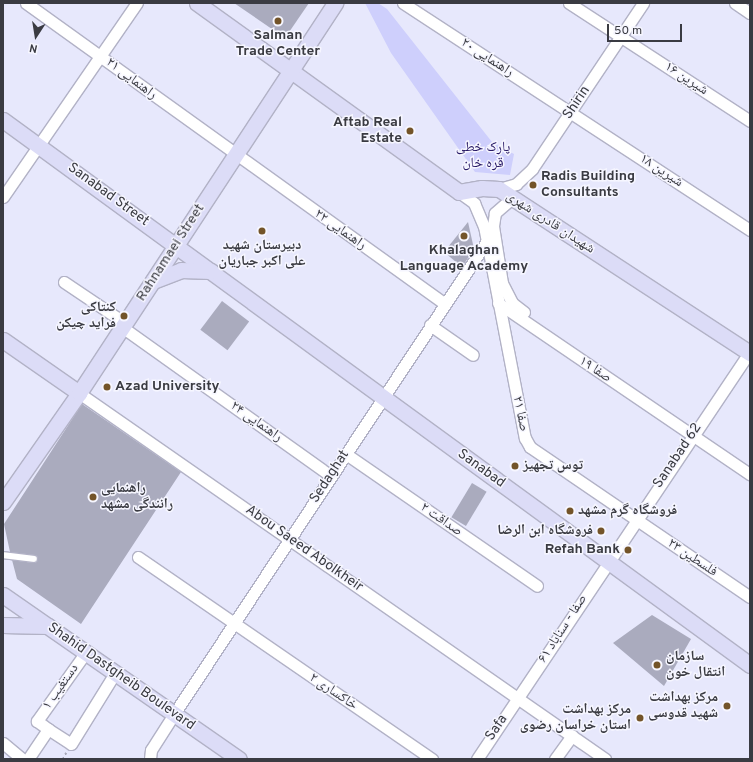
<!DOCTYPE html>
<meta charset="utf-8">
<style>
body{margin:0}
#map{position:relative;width:753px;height:762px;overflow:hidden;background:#e7e8fc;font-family:Overpass,"Noto Naskh Arabic",sans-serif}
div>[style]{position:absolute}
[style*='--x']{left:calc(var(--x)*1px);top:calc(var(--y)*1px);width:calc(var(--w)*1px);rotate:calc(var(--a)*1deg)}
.green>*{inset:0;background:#cecffc}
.building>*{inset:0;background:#aaabbe;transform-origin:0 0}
.path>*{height:2px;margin-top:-1px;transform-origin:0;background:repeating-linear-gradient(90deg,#a7a8b7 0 2px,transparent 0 5px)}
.roads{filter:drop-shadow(1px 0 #b2b2c6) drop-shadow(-1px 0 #b2b2c6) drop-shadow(0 1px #b2b2c6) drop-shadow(0 -1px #b2b2c6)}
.lane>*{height:5.5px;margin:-2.75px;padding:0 2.75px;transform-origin:2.75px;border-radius:2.75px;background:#fff}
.street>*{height:11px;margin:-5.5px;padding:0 5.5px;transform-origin:5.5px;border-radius:5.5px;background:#fff}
.secondary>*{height:15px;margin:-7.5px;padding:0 7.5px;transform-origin:7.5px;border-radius:7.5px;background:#dcdcf7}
.dots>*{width:11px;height:11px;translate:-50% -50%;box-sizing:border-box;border:2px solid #f6f6ff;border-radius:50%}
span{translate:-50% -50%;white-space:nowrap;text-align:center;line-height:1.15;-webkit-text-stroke:3px #f6f6ff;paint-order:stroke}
.poi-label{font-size:14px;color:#3a3b42;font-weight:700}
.right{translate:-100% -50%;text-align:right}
.left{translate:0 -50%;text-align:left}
.street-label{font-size:14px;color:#3a3b42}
.park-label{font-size:14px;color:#271966}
.frame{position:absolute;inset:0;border:4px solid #3a3b42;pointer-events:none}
.north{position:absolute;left:16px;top:16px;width:40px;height:40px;-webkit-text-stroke:3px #f6f6ff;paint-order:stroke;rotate:192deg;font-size:11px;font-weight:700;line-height:16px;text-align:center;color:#3a3b42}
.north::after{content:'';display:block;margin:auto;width:14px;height:18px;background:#3a3b42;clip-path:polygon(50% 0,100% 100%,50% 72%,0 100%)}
.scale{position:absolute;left:607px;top:24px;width:75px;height:18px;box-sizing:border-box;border:2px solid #3a3b42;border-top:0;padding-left:5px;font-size:12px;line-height:14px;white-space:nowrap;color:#3a3b42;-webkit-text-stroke:3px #f6f6ff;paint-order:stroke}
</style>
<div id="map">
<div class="green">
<div style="clip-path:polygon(365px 3px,378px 3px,387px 9px,492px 142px,514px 154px,510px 175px,475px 172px,391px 53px)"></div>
</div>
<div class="building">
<div style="clip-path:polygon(234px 3px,309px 3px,285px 38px)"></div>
<div style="clip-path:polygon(468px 222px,474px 249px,462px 267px,444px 252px)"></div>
<div style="left:222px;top:301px;width:34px;height:36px;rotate:37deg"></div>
<div style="clip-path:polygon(82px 404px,181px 472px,81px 624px,17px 579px,12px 560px,34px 563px,38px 558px,10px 552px,4px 524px)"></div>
<div style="left:472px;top:483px;width:17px;height:40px;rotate:31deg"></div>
<div style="clip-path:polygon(652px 615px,691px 639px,664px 686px,613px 643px)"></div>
</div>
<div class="path">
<div style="--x:63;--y:759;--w:7;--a:-63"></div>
</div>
<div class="roads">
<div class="lane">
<div style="--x:3;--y:555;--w:31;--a:7"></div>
</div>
<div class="street">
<div style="--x:26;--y:3;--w:516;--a:35.69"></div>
<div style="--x:403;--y:3;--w:415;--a:33.2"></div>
<div style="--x:569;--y:3;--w:216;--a:33.1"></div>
<div style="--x:735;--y:3;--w:18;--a:34"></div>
<div style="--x:499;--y:189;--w:18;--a:-16"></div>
<div style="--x:516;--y:184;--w:22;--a:-43"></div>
<div style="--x:532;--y:169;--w:200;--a:-56.2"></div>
<div style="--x:459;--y:192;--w:19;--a:36"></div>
<div style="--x:474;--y:203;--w:25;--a:67"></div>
<div style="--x:484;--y:226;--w:216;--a:79.1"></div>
<div style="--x:525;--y:438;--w:10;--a:61"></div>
<div style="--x:530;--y:447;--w:266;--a:34.3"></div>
<div style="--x:3;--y:197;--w:236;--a:-55.4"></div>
<div style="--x:512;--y:198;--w:23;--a:139"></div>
<div style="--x:495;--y:213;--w:13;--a:99"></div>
<div style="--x:493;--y:226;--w:58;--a:81"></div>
<div style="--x:502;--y:283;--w:22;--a:63"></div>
<div style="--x:512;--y:303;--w:15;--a:37"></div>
<div style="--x:64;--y:282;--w:73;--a:33.9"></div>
<div style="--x:498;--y:303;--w:305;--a:34.2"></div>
<div style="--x:430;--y:325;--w:52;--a:34.9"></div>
<div style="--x:122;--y:327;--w:257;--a:35.5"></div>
<div style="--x:79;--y:393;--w:641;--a:34.83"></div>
<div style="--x:346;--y:454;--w:232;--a:34.6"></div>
<div style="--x:138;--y:557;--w:357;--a:34.5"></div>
<div style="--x:86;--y:652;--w:85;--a:125.4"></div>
<div style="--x:37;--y:721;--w:14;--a:36"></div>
<div style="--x:48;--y:729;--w:27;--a:33"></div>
<div style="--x:71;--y:744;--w:84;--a:-58.2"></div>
<div style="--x:3;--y:743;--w:25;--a:40"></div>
<div style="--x:28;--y:759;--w:36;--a:-56"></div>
<div style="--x:150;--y:759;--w:9;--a:-84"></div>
<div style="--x:151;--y:750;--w:43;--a:-57.4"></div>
<div style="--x:174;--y:714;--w:567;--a:-56.51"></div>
<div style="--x:477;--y:759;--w:491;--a:-56.2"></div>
<div style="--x:555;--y:759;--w:29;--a:-54"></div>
</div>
<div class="secondary">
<div style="--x:197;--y:3;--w:323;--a:35.8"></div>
<div style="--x:459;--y:192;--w:23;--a:-10"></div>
<div style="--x:482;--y:188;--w:17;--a:3"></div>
<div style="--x:499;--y:189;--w:300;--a:33.2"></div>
<div style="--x:3;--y:120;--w:925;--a:36.11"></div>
<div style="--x:153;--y:281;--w:30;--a:-21"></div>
<div style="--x:181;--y:270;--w:30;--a:2"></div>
<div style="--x:3;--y:340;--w:93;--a:34.9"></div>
<div style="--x:3;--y:502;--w:133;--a:-55.1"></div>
<div style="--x:79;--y:393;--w:467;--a:-56.7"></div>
<div style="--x:3;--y:595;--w:287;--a:34.8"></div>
<div style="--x:3;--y:625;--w:45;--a:1.3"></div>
</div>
</div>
<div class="dots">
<div style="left:278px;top:21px;background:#735429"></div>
<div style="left:410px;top:131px;background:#735429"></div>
<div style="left:533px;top:185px;background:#735429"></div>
<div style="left:262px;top:231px;background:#735429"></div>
<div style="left:464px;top:236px;background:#735429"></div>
<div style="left:124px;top:316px;background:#735429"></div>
<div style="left:107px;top:387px;background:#735429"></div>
<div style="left:515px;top:466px;background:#735429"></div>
<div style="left:93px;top:497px;background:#735429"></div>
<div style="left:570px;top:511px;background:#735429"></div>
<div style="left:601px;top:531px;background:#735429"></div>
<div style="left:628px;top:550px;background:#735429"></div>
<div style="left:657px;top:665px;background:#735429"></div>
<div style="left:727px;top:706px;background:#735429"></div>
<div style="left:640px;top:718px;background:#735429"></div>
</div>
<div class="poi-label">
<span style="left:278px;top:44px">Salman<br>Trade Center</span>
<span class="right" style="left:402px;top:131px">Aftab Real<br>Estate</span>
<span class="left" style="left:541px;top:185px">Radis Building<br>Consultants</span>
<span style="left:262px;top:254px">دبیرستان شهید<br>علی اکبر جباریان</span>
<span style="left:464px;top:259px">Khalaghan<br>Language Academy</span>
<span class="right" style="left:116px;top:316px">کنتاکی<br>فراید چیکن</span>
<span class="left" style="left:115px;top:387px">Azad University</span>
<span class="left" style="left:523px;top:466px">توس تجهیز</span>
<span class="left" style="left:101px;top:497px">راهنمایی<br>رانندگی مشهد</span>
<span class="left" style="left:578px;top:511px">فروشگاه گرم مشهد</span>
<span class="right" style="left:593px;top:531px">فروشگاه ابن الرضا</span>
<span class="right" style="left:620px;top:550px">Refah Bank</span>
<span class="left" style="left:666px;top:665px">سازمان<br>انتقال خون</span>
<span class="right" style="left:718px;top:706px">مرکز بهداشت<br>شهید قدوسی</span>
<span class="right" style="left:631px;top:718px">مرکز بهداشت<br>استان خراسان رضوی</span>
</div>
<div class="street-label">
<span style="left:487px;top:58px;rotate:33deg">راهنمایی ۲۰</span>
<span style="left:131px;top:79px;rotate:37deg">راهنمایی ۲۱</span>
<span style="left:686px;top:79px;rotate:33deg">شیرین ۱۶</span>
<span style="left:577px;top:103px;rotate:-56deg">Shirin</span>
<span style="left:661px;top:171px;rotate:33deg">شیرین ۱۸</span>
<span style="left:108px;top:195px;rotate:36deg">Sanabad Street</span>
<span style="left:550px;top:223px;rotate:33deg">شهیدان قادری شهری</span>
<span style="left:340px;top:230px;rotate:35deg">راهنمایی ۲۲</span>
<span style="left:171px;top:253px;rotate:-57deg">Rahnamaei Street</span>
<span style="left:595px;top:370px;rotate:34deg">صفا ۱۹</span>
<span style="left:520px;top:414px;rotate:78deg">صفا ۲۱</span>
<span style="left:256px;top:422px;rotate:35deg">راهنمایی ۲۴</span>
<span style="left:678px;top:456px;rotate:-56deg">Sanabad 62</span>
<span style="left:481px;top:469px;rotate:36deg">Sanabad</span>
<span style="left:330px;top:477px;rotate:-57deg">Sedaghat</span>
<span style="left:441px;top:520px;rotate:35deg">صداقت ۲</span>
<span style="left:304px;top:549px;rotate:35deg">Abou Saeed Abolkheir</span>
<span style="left:692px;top:558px;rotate:34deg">فلسطین ۲۳</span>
<span style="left:563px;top:629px;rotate:-57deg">صفا - سناباد ۶۱</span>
<span style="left:121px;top:677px;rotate:35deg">Shahid Dastgheib Boulevard</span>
<span style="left:61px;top:687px;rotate:-55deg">دستغیب ۱</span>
<span style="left:333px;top:692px;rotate:34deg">خاکساری ۲</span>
<span style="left:497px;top:728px;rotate:-56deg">Safa</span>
</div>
<div class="park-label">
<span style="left:483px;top:156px">پارک خطی<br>قره خان</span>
</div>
<div class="frame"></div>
<div class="north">N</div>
<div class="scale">50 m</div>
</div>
